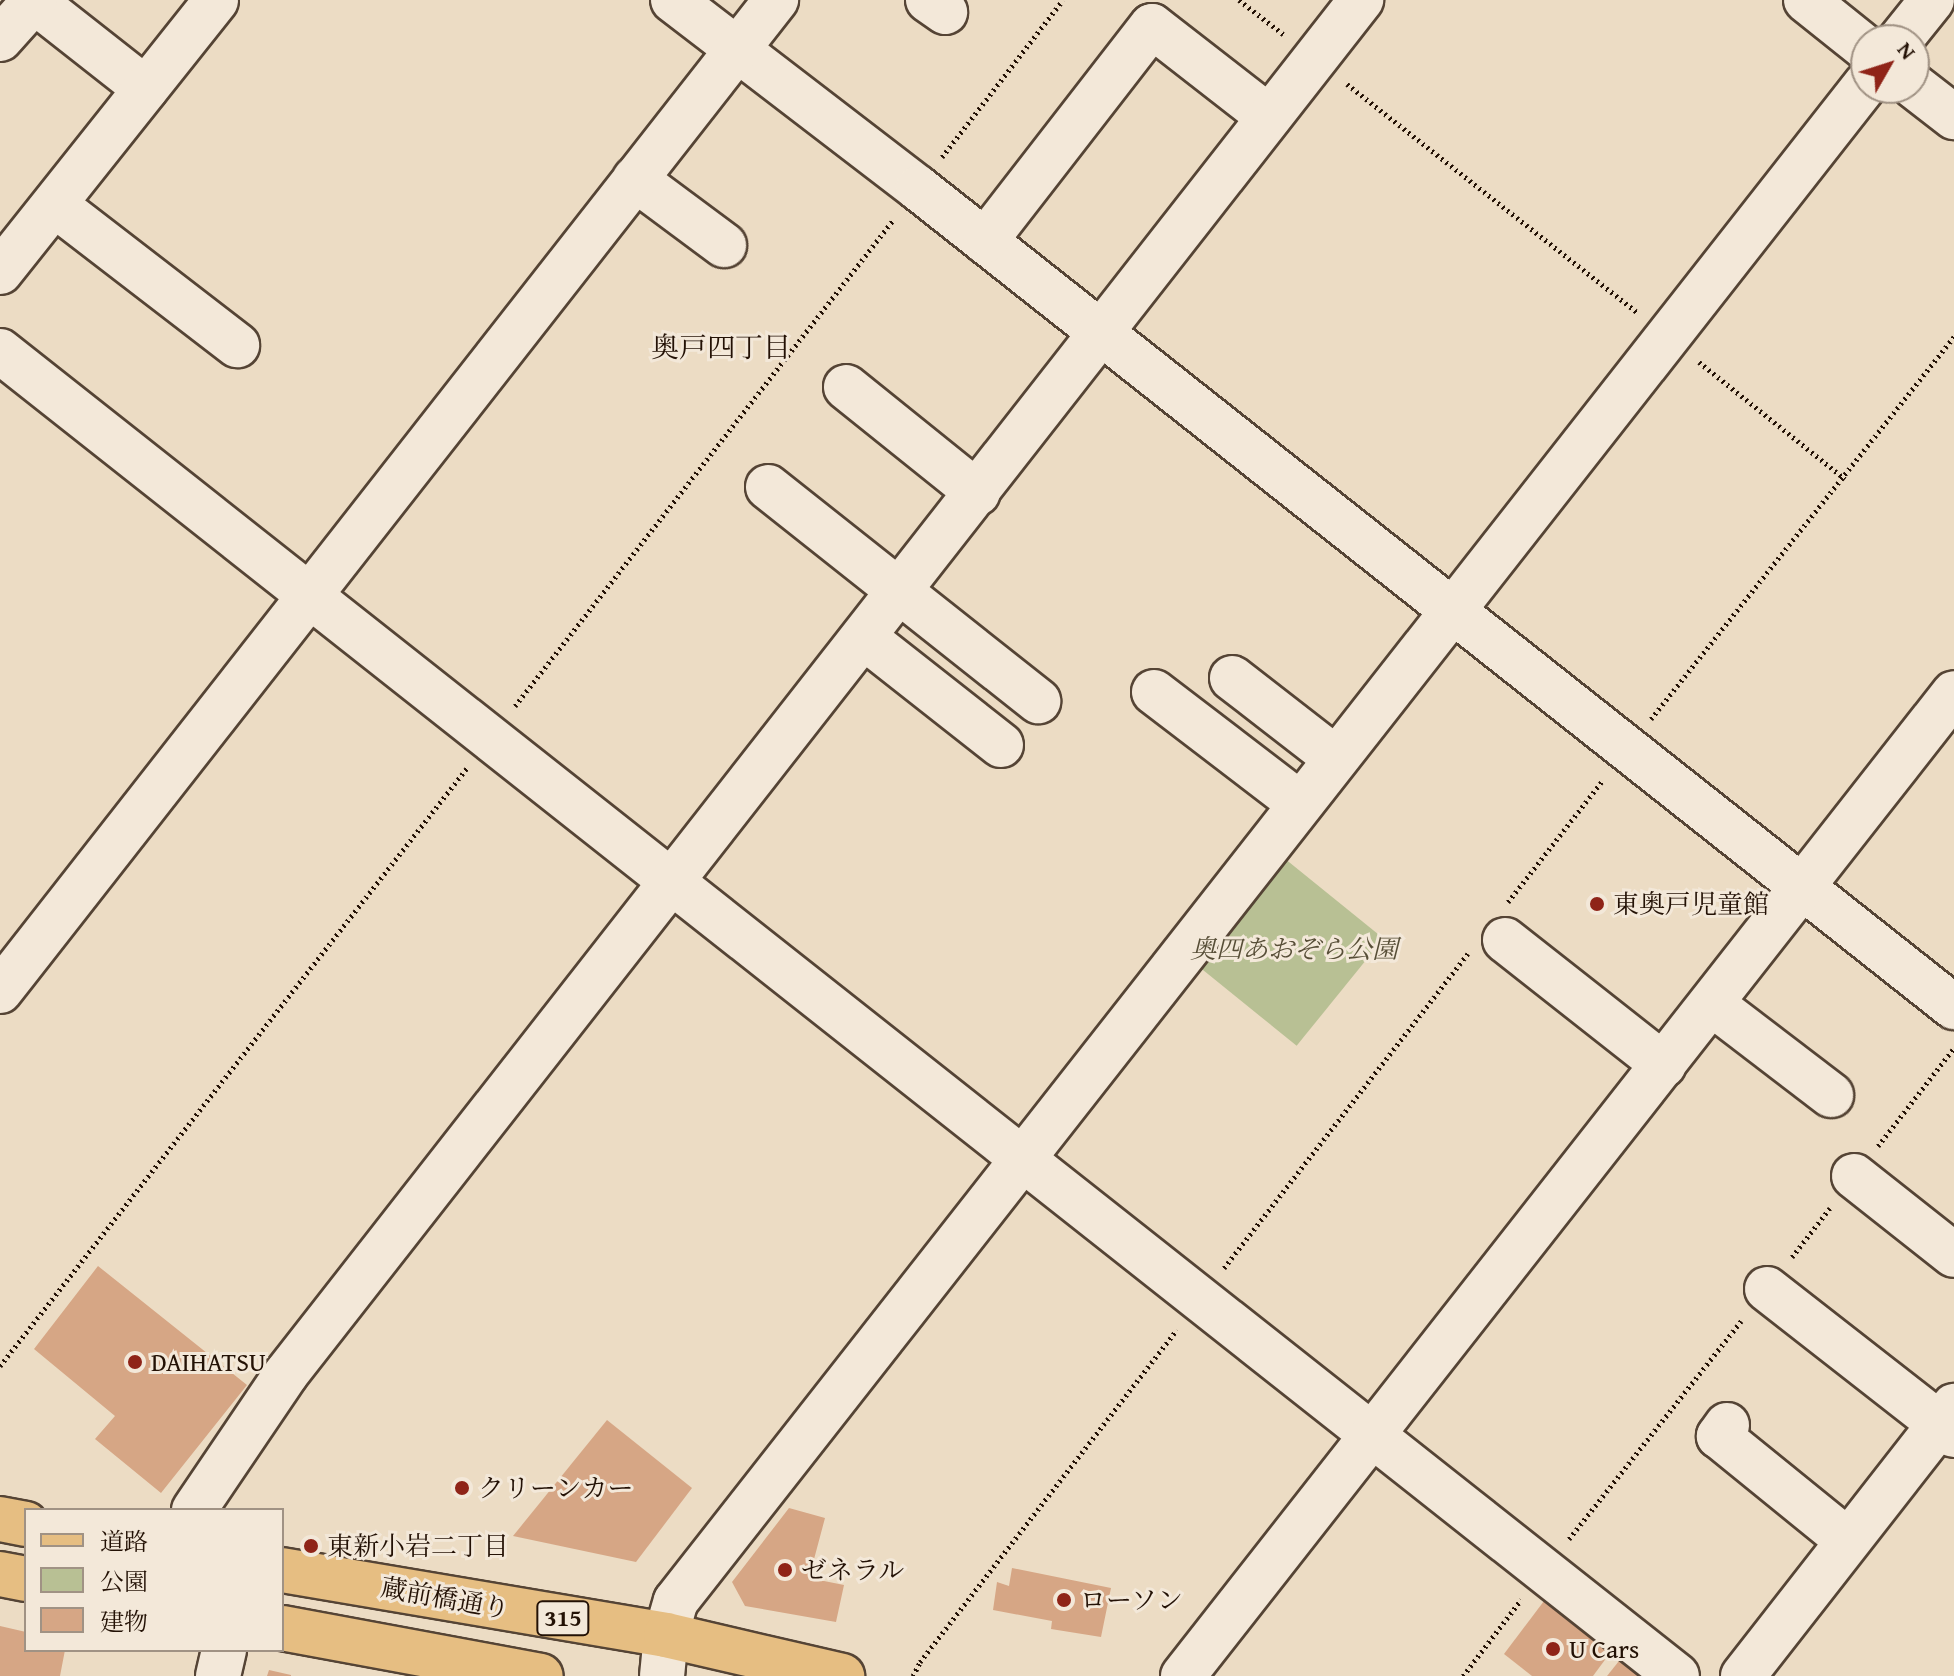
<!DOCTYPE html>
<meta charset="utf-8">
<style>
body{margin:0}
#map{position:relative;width:1954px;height:1676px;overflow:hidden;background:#ecdcc4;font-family:"Gentium Book Plus","Noto Serif JP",serif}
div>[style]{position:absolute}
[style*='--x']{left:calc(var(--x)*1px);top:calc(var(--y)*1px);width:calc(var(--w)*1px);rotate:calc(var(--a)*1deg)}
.green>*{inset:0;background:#b8c094;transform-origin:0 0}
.building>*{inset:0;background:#d6a685}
.path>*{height:5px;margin-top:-2.5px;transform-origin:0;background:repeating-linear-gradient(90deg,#231105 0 2px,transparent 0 6px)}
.roads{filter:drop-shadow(2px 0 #554435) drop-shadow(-2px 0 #554435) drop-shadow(0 2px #554435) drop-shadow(0 -2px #554435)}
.minor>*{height:44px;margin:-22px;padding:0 22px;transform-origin:22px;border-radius:22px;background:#f3e8d9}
.major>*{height:44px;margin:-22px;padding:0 22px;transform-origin:22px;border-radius:22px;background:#e6be82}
.dots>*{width:22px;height:22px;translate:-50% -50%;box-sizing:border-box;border:4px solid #f3e8d9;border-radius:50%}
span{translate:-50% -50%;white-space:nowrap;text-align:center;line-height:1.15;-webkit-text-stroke:6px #f3e8d9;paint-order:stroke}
.shield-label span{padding:2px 6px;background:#f3e8d9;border:2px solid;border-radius:6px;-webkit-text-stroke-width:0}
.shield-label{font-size:24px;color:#231105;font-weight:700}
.poi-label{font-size:26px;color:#231105}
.left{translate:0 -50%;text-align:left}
.park-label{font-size:26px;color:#574e37;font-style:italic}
.street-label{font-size:26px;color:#231105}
.neighbourhood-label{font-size:28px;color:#231105}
.legend{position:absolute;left:24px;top:1508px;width:260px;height:144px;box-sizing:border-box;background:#f3e8d9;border:2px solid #a09284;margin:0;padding:10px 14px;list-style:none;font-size:24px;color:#231105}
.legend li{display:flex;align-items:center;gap:16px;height:40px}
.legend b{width:40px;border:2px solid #a09284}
.north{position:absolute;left:1850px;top:24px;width:80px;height:80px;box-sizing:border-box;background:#f3e8d9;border:2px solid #a09284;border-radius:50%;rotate:51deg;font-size:22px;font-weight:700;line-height:32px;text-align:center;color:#231105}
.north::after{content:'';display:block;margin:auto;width:28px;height:36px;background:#8f2418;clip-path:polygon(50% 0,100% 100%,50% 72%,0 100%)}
</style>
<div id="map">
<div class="green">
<div style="left:1284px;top:858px;width:128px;height:138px;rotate:39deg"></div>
</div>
<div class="building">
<div style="clip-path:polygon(98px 1266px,247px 1385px,161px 1493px,95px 1439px,115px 1416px,34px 1349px)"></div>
<div style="clip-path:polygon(607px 1420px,692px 1488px,636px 1562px,513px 1536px)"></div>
<div style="clip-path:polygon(789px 1508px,825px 1518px,809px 1578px,844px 1585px,836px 1622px,745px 1606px,732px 1582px)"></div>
<div style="clip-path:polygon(1012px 1568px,1111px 1588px,1101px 1637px,1051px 1629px,1052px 1621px,993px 1610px,997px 1582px,1009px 1586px)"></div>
<div style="clip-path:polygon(1544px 1601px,1610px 1653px,1593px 1676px,1532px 1676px,1504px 1654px)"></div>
<div style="clip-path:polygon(0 1626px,26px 1632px,26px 1650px,65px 1650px,60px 1676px,0 1676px)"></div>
<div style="clip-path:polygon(1623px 1656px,1647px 1676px,1607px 1676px)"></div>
<div style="clip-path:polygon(269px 1670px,291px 1675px,291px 1676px,267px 1676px)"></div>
</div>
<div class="path">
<div style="--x:1239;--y:0;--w:56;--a:37.7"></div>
<div style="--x:1347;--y:84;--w:370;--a:38.2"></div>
<div style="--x:942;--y:157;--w:198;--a:-52.4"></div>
<div style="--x:1699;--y:362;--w:187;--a:38.7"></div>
<div style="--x:515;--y:706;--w:617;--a:-52.11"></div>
<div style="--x:1651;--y:719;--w:488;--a:-51.6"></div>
<div style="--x:1508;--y:902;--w:155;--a:-52.1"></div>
<div style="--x:1878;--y:1146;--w:124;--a:-52.2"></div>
<div style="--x:1792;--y:1257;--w:62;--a:-52.2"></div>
<div style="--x:1224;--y:1268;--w:398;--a:-52.2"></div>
<div style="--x:0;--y:1366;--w:759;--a:-52.01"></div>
<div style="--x:1569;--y:1539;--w:278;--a:-51.7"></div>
<div style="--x:913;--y:1676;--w:16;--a:-63"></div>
<div style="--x:920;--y:1662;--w:420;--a:-52.3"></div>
<div style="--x:1463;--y:1676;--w:96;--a:-52.7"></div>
</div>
<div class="roads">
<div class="minor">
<div style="--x:673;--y:0;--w:309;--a:37.5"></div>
<div style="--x:918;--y:188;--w:1321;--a:38.33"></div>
<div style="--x:928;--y:0;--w:21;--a:35"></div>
<div style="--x:1806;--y:0;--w:77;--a:38.7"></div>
<div style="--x:34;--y:1;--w:142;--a:38.2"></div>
<div style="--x:0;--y:39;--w:52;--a:-48.1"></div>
<div style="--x:1900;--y:40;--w:51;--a:-51.3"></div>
<div style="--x:1914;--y:86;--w:51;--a:37.8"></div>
<div style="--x:635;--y:179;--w:111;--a:36.6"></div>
<div style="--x:55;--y:205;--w:230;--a:37.6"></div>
<div style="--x:985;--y:241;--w:272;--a:-52.2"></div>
<div style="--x:1152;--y:26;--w:148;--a:37.9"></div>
<div style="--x:0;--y:272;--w:347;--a:-51.5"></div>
<div style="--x:0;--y:351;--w:2137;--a:38.31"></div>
<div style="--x:846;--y:387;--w:169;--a:38.8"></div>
<div style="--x:768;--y:487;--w:345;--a:38.4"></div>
<div style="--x:865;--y:638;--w:173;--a:38.2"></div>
<div style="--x:1232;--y:678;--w:130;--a:37.8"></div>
<div style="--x:1154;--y:692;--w:183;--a:37.4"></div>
<div style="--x:1505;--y:940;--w:202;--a:38.2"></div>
<div style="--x:0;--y:991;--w:1259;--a:-51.94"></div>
<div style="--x:1712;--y:1004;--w:150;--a:37.4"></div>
<div style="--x:1854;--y:1176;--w:127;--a:38.3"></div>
<div style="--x:1767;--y:1289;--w:237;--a:38"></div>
<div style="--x:1727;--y:1425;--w:14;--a:126"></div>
<div style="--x:1719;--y:1436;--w:166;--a:39.1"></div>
<div style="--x:194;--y:1510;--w:164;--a:-55.9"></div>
<div style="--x:286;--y:1374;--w:1745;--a:-51.96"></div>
<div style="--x:218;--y:1676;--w:27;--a:-77"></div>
<div style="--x:662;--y:1676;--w:41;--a:-84.4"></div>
<div style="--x:666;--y:1635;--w:35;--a:-74"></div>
<div style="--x:676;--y:1601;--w:1928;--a:-51.89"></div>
<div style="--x:1183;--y:1676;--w:1249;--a:-51.89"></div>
<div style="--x:1743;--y:1676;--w:343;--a:-52"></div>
</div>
<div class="major">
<div style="--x:0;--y:1519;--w:26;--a:11"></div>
<div style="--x:282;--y:1570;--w:389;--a:9.6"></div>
<div style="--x:666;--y:1635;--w:181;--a:13.1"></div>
<div style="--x:0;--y:1574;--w:26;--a:11"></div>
<div style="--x:282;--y:1628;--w:263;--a:10.5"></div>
</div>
</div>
<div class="dots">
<div style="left:1597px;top:904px;background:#8f2418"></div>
<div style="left:135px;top:1362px;background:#8f2418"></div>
<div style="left:462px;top:1488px;background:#8f2418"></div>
<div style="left:311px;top:1546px;background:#8f2418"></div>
<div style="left:785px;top:1570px;background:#8f2418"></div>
<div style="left:1064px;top:1600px;background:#8f2418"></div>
<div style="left:1553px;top:1649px;background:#8f2418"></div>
</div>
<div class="shield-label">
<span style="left:563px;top:1618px">315</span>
</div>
<div class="poi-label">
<span class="left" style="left:1613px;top:904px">東奥戸児童館</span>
<span class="left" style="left:151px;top:1362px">DAIHATSU</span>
<span class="left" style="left:478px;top:1488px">クリーンカー</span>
<span class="left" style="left:327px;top:1546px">東新小岩二丁目</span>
<span class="left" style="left:801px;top:1570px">ゼネラル</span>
<span class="left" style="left:1080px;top:1600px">ローソン</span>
<span class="left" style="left:1569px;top:1649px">U Cars</span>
</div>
<div class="park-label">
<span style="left:1294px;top:949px">奥四あおぞら公園</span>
</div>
<div class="street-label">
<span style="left:445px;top:1598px;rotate:10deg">蔵前橋通り</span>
</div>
<div class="neighbourhood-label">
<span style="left:721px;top:347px">奥戸四丁目</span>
</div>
<ul class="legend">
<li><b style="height:10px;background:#e6be82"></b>道路</li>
<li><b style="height:22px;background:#b8c094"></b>公園</li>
<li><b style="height:22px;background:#d6a685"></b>建物</li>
</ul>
<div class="north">N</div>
</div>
